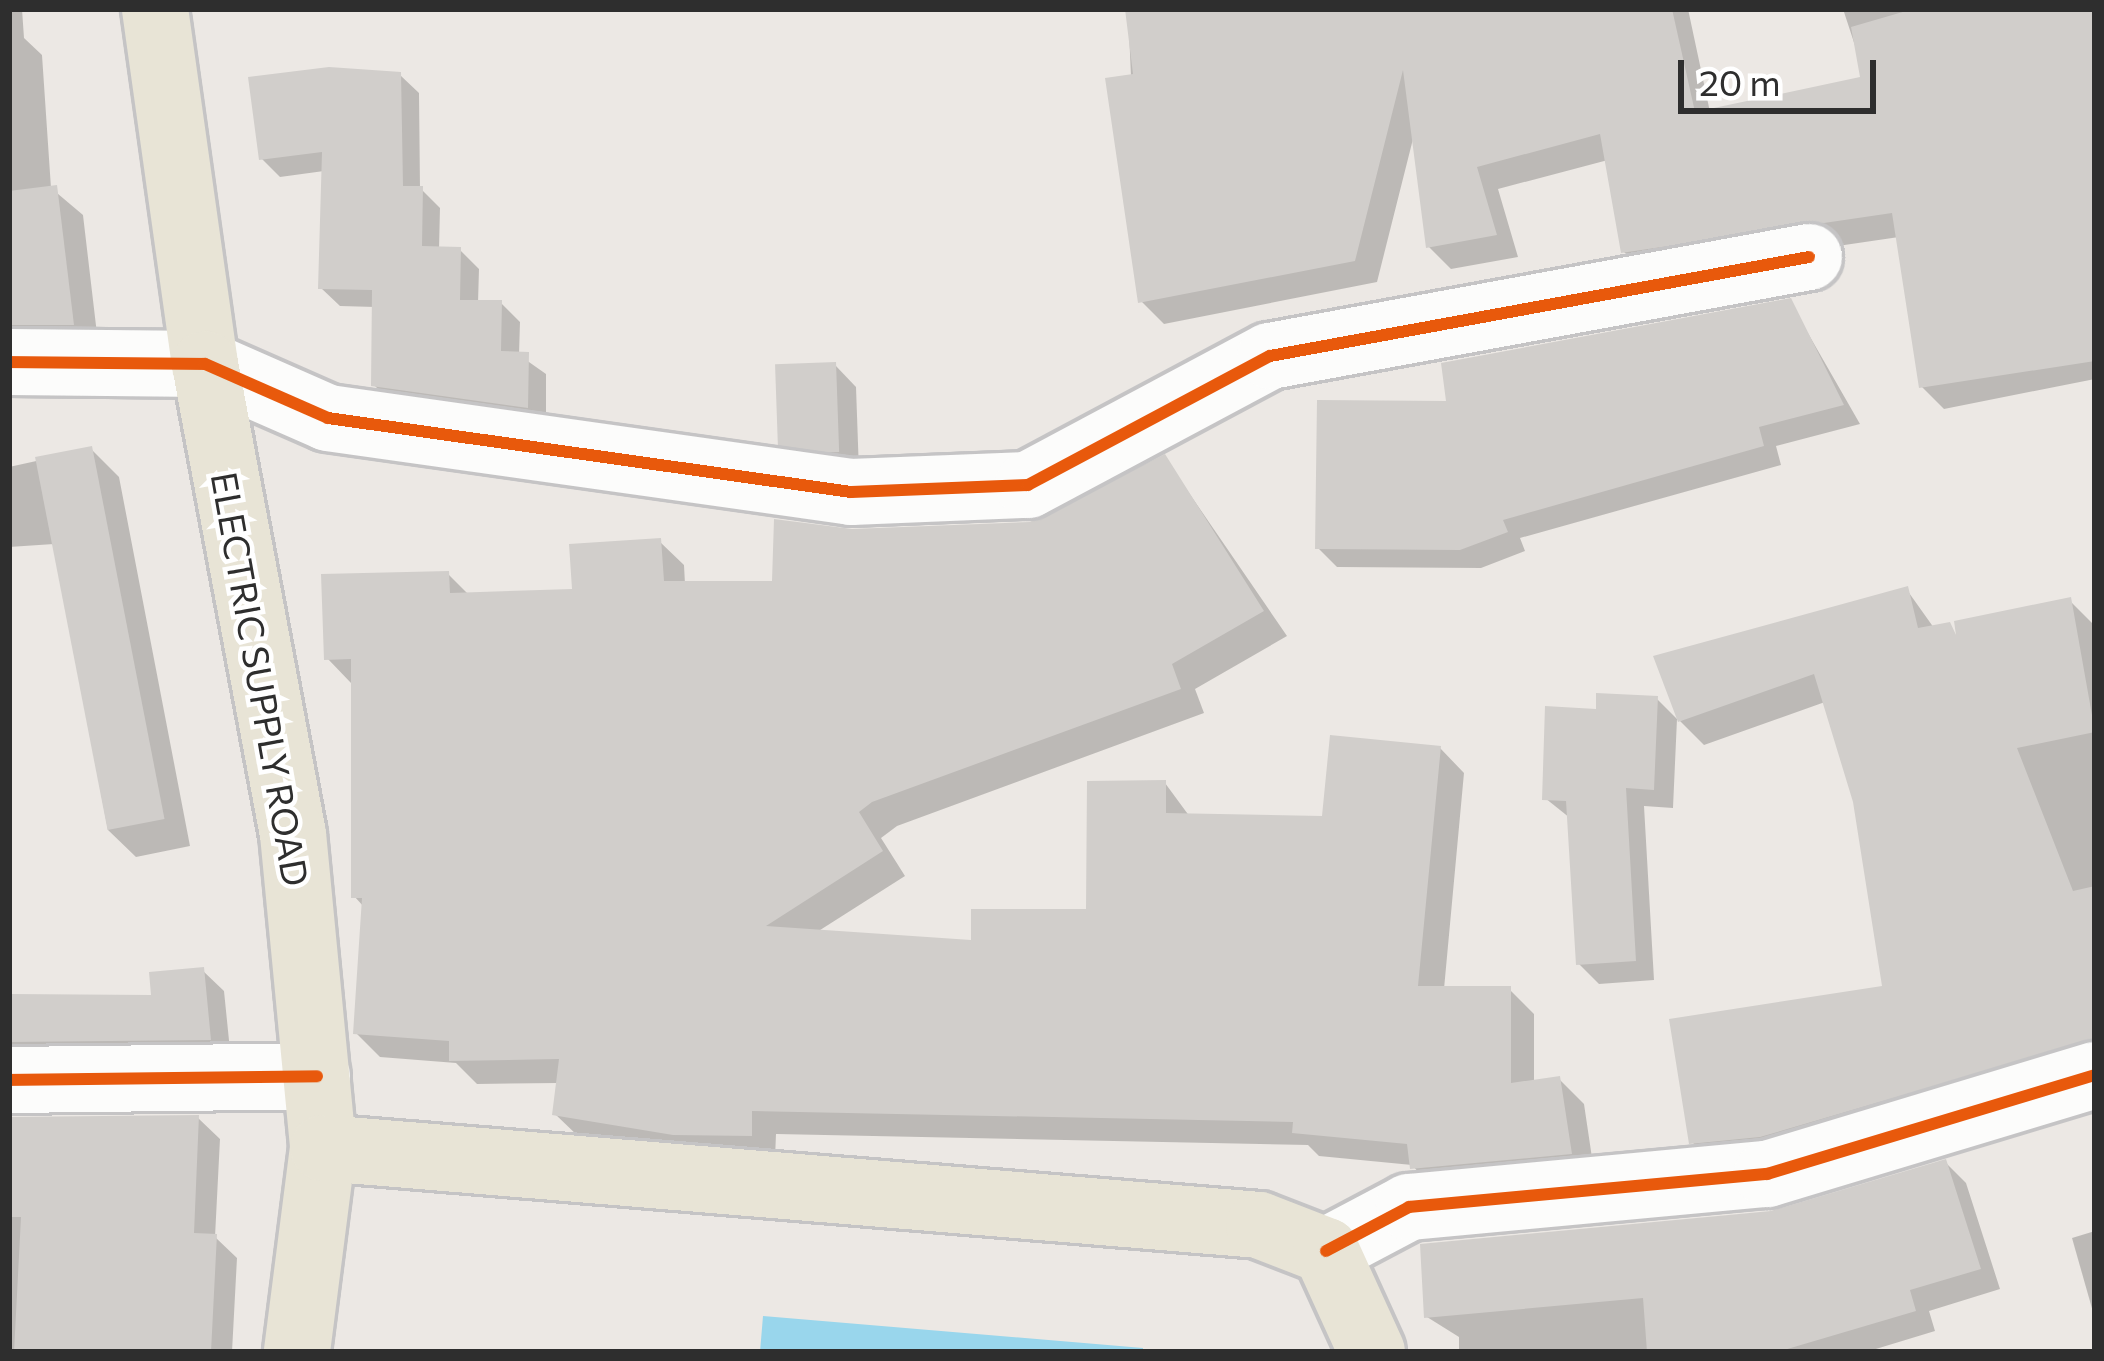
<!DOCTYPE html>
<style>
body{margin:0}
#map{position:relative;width:2104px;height:1361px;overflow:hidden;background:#ece8e4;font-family:Commissioner,sans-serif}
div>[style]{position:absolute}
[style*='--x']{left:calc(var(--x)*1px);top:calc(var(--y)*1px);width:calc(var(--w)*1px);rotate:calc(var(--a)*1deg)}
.water>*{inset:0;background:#99d6ec}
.shadow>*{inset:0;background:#0003}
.building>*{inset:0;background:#d1cecb;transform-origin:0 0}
.roads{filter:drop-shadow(3px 0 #c5c4c5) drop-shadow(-3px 0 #c5c4c5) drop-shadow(0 3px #c5c4c5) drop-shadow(0 -3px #c5c4c5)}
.minor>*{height:66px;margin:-33px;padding:0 33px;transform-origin:33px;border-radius:33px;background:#fcfcfb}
.major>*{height:66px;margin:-33px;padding:0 33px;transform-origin:33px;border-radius:33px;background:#e8e4d6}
.cycleway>*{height:12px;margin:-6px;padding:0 6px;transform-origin:6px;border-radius:6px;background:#e8590c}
span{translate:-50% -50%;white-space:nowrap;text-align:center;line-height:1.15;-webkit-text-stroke:9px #fff;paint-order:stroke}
.street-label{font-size:36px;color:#2e2e2e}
.frame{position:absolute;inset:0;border:12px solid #2e2e2e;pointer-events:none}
.scale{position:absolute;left:1678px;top:60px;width:198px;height:54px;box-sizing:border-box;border:6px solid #2e2e2e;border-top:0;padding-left:15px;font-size:36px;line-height:42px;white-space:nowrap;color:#2e2e2e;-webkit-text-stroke:9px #fff;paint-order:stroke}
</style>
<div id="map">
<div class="water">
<div style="clip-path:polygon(763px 1316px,1143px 1348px,1143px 1352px,760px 1352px)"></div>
</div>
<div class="shadow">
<div style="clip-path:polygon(9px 9px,22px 9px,24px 38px,42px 55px,51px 188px,83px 215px,99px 351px,9px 372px)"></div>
<div style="clip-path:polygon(1128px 9px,1688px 9px,1710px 112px,1866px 79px,1843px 9px,2095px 9px,2095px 379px,1944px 409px,1922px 387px,1899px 237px,1647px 274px,1624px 252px,1608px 160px,1498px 189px,1518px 257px,1451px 269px,1429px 247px,1414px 135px,1377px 282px,1164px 324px,1141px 301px)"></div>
<div style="clip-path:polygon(400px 75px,419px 93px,420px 188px,440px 208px,439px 250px,460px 250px,479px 269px,478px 303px,501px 303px,520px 322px,519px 355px,546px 374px,546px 425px,393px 404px,374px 385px,375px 307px,340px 306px,321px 288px,324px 171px,280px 177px,261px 158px)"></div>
<div style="clip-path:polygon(1790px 302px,1860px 424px,1776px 446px,1781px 465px,1520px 538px,1525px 551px,1481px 568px,1337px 567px,1318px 548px,1450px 404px)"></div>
<div style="clip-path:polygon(835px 365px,856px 387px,859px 472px,804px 464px,782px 443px)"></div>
<div style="clip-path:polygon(91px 449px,119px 477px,190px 846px,136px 857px,108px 830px,54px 544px,9px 547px,9px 467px)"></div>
<div style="clip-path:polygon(1165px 458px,1287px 636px,1195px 689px,1204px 713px,897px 826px,881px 838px,905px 876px,817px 932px,974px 943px,1089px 912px,1165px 783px,1190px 817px,1325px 819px,1440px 748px,1464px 773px,1444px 989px,1509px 989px,1534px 1014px,1534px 1083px,1559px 1079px,1584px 1104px,1595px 1178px,1437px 1193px,1412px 1165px,1319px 1156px,1308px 1145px,776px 1134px,775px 1159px,580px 1138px,555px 1114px,559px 1083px,477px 1084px,456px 1063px,380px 1057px,356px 1033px,364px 907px,354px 896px,351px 683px,327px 658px,448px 574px,469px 595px,575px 592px,659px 541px,684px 565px,685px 584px,775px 584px,852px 532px,1031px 525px)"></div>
<div style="clip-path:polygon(1907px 590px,1934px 628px,1959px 636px,2070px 601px,2094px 625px,2095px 1071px,1716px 1166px,1692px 1142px,1885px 989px,1856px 801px,1825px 702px,1704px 745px,1680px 721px)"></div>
<div style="clip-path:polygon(1657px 699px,1677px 719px,1673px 808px,1644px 806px,1654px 980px,1599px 984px,1579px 964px,1570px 818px,1545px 798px,1599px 712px)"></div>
<div style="clip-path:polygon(9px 943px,10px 997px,155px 998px,202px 970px,224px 991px,231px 1060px,9px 1071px)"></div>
<div style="clip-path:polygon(198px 1118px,220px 1139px,215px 1237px,237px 1258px,232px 1352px,9px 1352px,9px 1120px)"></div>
<div style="clip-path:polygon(1945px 1162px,1966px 1183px,2000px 1289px,1929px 1311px,1935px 1331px,1866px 1352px,1459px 1352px,1459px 1337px,1427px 1317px)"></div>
<div style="clip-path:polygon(2095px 1231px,2095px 1319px,2072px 1238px)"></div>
</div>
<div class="building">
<div style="clip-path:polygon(1125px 9px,1672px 9px,1695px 112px,1860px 77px,1851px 27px,1913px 9px,2095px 9px,2095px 361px,1919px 388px,1892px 213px,1621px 253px,1600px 134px,1477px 167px,1497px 235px,1426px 248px,1403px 70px,1355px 261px,1138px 303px,1105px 78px,1133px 74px)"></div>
<div style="clip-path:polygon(329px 67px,401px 72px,403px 186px,423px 186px,422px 246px,461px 247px,460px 300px,502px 300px,501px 351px,529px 352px,528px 408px,371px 386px,372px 290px,318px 289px,322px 152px,259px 160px,248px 77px)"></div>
<div style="clip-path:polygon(57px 185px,74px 325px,9px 325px,9px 191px)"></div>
<div style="clip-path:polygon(1791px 298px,1844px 405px,1759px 427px,1764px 446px,1503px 520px,1508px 532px,1460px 550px,1315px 549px,1317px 400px,1446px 401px,1441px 363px)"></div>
<div style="left:836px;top:362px;width:90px;height:61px;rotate:88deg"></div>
<div style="left:92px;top:446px;width:380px;height:58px;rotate:79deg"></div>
<div style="clip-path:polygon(1165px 454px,1264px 611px,1172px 664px,1181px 689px,872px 802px,859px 812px,883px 851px,766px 926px,971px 940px,971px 909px,1086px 909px,1087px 781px,1166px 780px,1166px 813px,1322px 816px,1330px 735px,1441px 746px,1418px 986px,1511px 986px,1511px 1083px,1560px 1076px,1572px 1154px,1410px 1169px,1407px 1144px,1292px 1133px,1293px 1122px,752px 1111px,752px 1136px,673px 1135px,552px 1115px,559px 1059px,449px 1061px,449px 1041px,353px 1034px,362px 898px,351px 898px,351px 659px,324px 660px,321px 574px,449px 571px,450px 593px,572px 589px,569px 544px,661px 538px,664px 581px,772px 581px,774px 519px,852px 529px,1030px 522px)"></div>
<div style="clip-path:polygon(1908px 586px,1918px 628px,1950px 622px,1956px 635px,1954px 621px,2071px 597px,2095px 732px,2017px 748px,2073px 891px,2095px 886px,2095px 1039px,1760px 1137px,1689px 1144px,1669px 1019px,1882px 986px,1853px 802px,1814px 674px,1678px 722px,1653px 656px)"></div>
<div style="clip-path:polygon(1596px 693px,1658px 696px,1654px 790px,1626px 788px,1636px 961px,1576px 965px,1566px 801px,1542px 800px,1545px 706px,1596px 709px)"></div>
<div style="clip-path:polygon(204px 967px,211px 1040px,9px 1042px,9px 994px,151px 995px,149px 972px)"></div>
<div style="clip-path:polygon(199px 1115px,194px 1233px,217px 1234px,211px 1352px,14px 1352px,21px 1217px,9px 1217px,9px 1117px)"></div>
<div style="clip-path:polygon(1946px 1159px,1981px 1269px,1910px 1290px,1916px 1311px,1777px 1352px,1647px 1352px,1643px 1298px,1424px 1318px,1420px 1244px,1771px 1211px)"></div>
</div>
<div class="roads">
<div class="minor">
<div style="--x:9;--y:362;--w:196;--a:0.6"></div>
<div style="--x:205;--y:364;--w:134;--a:23.7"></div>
<div style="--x:328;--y:418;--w:528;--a:8.05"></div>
<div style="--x:851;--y:492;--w:177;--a:-2.3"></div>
<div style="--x:1028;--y:485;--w:274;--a:-28.1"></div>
<div style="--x:1270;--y:356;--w:548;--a:-10.41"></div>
<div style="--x:9;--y:1080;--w:308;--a:-0.7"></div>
<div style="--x:1326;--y:1251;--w:94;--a:-27.9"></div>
<div style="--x:1409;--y:1207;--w:360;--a:-5.3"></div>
<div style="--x:1767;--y:1174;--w:343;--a:-16.8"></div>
</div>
<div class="major">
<div style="--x:155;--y:9;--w:359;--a:82"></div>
<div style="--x:205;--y:364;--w:478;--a:79.4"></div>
<div style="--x:293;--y:834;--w:315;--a:84.5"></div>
<div style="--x:323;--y:1148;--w:206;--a:97.3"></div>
<div style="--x:323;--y:1148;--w:939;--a:4.7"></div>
<div style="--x:1259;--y:1225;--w:72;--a:21.2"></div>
<div style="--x:1326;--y:1251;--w:111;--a:65.5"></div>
</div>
</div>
<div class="cycleway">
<div style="--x:9;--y:362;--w:196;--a:0.6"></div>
<div style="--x:205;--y:364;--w:134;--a:23.7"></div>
<div style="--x:328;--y:418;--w:528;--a:8.05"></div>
<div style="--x:851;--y:492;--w:177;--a:-2.3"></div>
<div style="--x:1028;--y:485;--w:274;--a:-28.1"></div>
<div style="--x:1270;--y:356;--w:548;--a:-10.41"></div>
<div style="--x:9;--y:1080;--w:308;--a:-0.7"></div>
<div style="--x:1326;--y:1251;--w:94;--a:-27.9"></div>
<div style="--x:1409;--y:1207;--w:360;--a:-5.3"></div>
<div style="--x:1767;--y:1174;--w:343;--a:-16.8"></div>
</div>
<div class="street-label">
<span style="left:261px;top:679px;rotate:80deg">ELECTRIC SUPPLY ROAD</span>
</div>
<div class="frame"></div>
<div class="scale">20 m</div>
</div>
